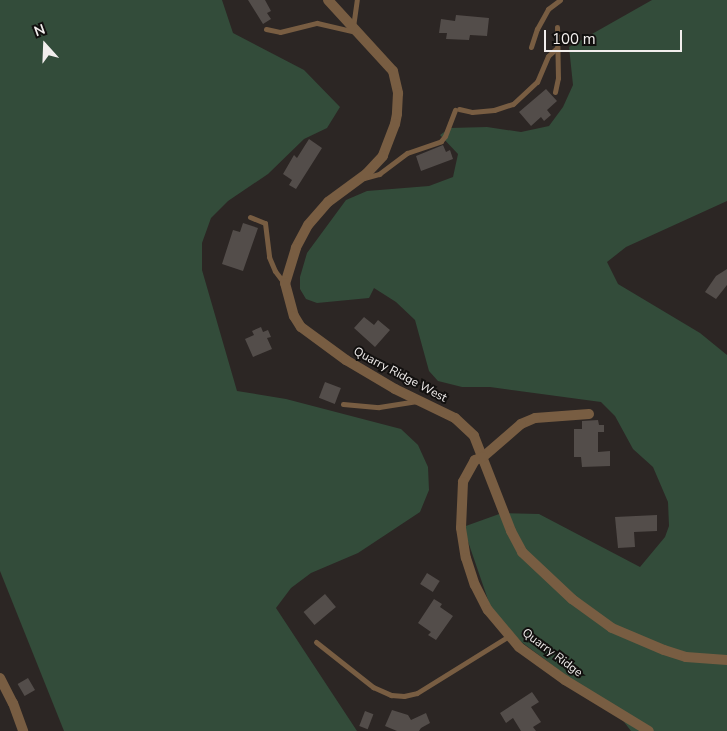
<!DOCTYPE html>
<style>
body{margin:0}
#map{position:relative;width:727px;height:731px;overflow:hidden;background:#2c2624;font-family:"Nunito Sans",sans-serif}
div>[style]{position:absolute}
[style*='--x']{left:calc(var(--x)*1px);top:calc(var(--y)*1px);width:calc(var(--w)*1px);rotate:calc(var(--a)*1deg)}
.green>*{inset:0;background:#334c3a}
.building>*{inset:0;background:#534d4a;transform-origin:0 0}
.service>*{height:5px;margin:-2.5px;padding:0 2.5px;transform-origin:2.5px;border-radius:2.5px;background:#785d42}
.minor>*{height:10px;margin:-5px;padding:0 5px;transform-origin:5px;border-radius:5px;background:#785d42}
span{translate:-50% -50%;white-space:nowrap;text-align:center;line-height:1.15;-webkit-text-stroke:4px #12100f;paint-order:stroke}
.street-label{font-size:12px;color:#f2eeed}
.north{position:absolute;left:20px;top:20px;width:50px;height:50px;-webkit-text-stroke:4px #12100f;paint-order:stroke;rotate:340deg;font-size:14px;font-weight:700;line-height:20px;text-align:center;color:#f2eeed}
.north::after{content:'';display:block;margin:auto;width:18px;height:22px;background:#f2eeed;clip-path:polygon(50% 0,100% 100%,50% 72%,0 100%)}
.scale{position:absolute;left:544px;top:30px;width:138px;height:22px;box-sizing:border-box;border:2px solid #f2eeed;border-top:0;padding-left:6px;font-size:15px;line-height:18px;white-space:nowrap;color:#f2eeed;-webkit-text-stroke:4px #12100f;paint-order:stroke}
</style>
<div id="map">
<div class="green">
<div style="clip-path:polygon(0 0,222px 0,233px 33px,304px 70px,340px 107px,327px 128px,304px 139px,268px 174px,228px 201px,211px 218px,202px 243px,202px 270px,237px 391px,286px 399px,401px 429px,418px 445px,428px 467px,429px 490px,420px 512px,358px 553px,311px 573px,291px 588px,276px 608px,357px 731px,64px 731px,0 571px)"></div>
<div style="clip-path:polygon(652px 0,727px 0,727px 201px,626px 247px,607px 262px,618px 284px,700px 333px,727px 355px,727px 731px,631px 731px,618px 714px,496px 623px,463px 527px,502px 513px,539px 514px,640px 567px,665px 537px,669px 526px,668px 502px,653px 467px,633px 449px,615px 416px,601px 402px,490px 387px,462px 387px,438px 381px,429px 371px,415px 320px,396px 302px,374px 288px,369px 298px,317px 303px,306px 299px,300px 289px,300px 277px,307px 253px,346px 200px,367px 191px,429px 186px,453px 177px,458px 154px,440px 135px,450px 128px,487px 127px,521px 132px,549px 126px,563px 107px,573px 85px,569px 47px)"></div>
</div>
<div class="building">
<div style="clip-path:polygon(248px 0,265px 0,271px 11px,267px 13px,271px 19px,263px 24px)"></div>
<div style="clip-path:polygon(456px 15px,489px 18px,487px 36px,470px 35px,469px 40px,446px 39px,447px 33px,439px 33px,441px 19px,455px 21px)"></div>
<div style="clip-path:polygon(546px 89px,557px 101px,547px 110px,551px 115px,544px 121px,541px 117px,531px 126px,519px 112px)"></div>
<div style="clip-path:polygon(309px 139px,322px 148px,296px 189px,289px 185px,292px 180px,283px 174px,294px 155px,297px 158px)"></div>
<div style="clip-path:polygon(443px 145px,446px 152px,450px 150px,453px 159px,421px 171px,416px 156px)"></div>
<div style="clip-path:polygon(243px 223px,258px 228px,243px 271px,222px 264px,233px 230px,240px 232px)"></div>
<div style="clip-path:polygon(727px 269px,727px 285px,716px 299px,705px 292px,716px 276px)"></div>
<div style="clip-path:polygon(364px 317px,374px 325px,378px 320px,390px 330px,375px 347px,354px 328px)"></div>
<div style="clip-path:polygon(261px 327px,263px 332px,268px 330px,271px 337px,267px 338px,272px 349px,253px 357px,245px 339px,254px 335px,252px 331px)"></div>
<div style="left:325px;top:382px;width:17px;height:17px;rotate:21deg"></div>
<div style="clip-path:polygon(598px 420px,599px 425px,604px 425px,604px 432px,598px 432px,598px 452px,610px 451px,610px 466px,582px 467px,581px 457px,574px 457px,574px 429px,582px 429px,582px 421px)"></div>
<div style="clip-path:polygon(657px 515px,657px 531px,634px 532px,635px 547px,618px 548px,615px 517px)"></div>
<div style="left:427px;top:573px;width:15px;height:13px;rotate:32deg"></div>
<div style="left:325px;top:594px;width:17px;height:28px;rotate:50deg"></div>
<div style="clip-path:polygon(434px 599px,442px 604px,440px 607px,453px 616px,436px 640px,428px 635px,431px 632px,418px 623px)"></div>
<div style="left:28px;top:678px;width:14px;height:12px;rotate:60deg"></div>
<div style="clip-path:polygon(532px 692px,539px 702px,531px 707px,541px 722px,533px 727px,536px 731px,521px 731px,513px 718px,506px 723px,500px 713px)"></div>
<div style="clip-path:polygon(392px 710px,408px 715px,411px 720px,426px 713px,430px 723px,421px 728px,419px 731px,397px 731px,385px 726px)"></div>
<div style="left:365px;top:711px;width:9px;height:16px;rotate:21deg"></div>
</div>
<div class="service">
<div style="--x:353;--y:27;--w:27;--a:-82"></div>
<div style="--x:266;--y:29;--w:14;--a:12"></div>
<div style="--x:280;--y:32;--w:38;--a:-14"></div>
<div style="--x:317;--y:23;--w:37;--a:13"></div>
<div style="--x:531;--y:47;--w:19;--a:-72"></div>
<div style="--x:537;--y:29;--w:23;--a:-61"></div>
<div style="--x:548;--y:9;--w:15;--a:-37"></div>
<div style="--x:555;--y:92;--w:14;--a:-78"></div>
<div style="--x:558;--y:78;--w:51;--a:-91.1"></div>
<div style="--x:459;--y:109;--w:13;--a:13"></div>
<div style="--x:472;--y:112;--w:22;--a:-5"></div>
<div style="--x:494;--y:110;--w:20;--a:-18"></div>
<div style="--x:513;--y:104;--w:33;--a:-43"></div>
<div style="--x:537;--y:82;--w:28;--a:-67"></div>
<div style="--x:548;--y:56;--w:12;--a:-42"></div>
<div style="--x:364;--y:178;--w:16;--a:-15"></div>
<div style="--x:379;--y:174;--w:35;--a:-37"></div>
<div style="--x:407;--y:153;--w:36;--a:-19"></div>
<div style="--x:441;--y:141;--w:6;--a:-51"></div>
<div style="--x:445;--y:136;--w:28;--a:-69"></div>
<div style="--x:250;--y:217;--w:16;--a:22"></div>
<div style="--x:265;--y:223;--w:34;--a:83"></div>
<div style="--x:269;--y:257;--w:15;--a:67"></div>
<div style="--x:275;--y:271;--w:15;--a:53"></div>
<div style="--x:343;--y:404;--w:36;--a:5"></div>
<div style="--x:379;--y:407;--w:37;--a:-9"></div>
<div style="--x:316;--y:642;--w:73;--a:38.3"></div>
<div style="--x:373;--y:687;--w:20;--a:24"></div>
<div style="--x:391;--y:695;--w:13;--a:4"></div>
<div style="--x:404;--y:696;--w:13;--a:-13"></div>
<div style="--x:417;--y:693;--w:108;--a:-31.8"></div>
</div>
<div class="minor">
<div style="--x:328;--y:0;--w:96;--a:47.5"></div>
<div style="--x:393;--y:71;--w:23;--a:77"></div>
<div style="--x:398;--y:93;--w:21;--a:93"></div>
<div style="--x:397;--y:114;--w:10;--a:101"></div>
<div style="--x:395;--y:124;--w:34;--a:111"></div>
<div style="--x:383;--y:156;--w:25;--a:133"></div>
<div style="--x:366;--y:174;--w:47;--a:143.6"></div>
<div style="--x:328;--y:202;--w:30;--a:131"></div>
<div style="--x:308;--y:225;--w:26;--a:118"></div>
<div style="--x:296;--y:248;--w:37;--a:107"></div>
<div style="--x:285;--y:283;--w:34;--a:75"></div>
<div style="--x:294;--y:316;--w:13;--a:58"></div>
<div style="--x:301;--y:327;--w:56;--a:36.3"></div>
<div style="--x:346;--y:360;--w:57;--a:30.6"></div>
<div style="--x:395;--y:389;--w:67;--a:25.8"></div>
<div style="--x:455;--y:418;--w:26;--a:43"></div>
<div style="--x:474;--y:436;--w:102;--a:68.7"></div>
<div style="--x:511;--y:531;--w:24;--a:62"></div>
<div style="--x:522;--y:552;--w:69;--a:43.2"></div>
<div style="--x:572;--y:599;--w:49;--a:35.9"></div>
<div style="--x:612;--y:628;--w:56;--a:22.9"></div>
<div style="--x:664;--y:650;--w:23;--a:18"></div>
<div style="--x:686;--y:657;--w:41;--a:4.2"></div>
<div style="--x:589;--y:414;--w:54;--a:175.8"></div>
<div style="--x:535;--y:418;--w:15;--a:157"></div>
<div style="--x:521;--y:424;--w:50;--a:139"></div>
<div style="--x:483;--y:457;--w:9;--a:159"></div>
<div style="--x:475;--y:460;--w:25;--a:119"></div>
<div style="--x:463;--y:482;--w:46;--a:92.5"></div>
<div style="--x:461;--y:528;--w:30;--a:81"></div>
<div style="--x:466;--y:558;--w:28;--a:72"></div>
<div style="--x:475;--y:585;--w:28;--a:63"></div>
<div style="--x:488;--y:610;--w:48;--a:50"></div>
<div style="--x:519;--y:647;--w:57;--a:35.7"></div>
<div style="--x:565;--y:680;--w:98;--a:31.3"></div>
<div style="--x:0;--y:678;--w:28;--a:63"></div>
<div style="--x:13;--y:703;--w:30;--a:70"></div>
</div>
<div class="street-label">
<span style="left:400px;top:375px;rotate:28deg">Quarry Ridge West</span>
<span style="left:552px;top:653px;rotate:37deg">Quarry Ridge</span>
</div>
<div class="north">N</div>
<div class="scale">100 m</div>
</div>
